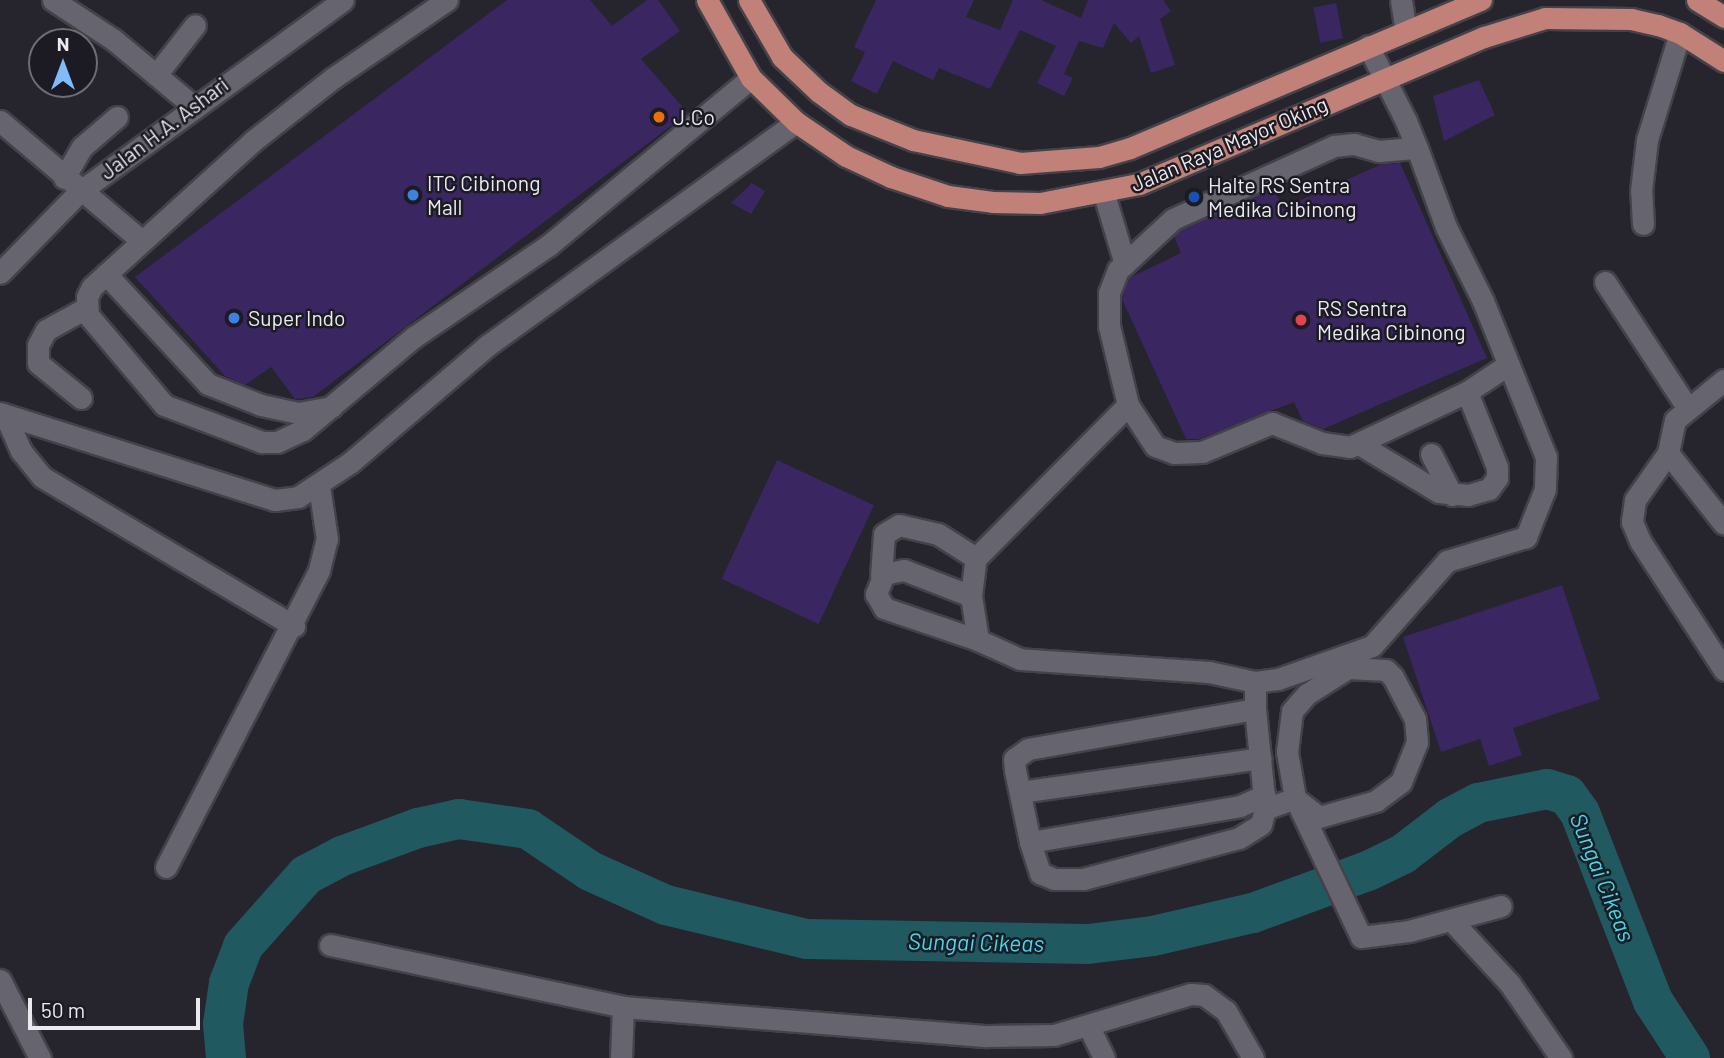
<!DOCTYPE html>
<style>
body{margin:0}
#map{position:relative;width:1724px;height:1058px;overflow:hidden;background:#26242c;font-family:Barlow,sans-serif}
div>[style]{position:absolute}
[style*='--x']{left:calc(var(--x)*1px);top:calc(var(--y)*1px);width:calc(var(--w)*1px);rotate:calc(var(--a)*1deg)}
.river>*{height:40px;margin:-20px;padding:0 20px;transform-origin:20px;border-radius:20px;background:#215960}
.building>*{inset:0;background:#3a2761;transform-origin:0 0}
.roads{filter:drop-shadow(2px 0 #444249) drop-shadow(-2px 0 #444249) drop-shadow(0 2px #444249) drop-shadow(0 -2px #444249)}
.minor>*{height:21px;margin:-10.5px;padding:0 10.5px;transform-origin:10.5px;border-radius:10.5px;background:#66646e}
.major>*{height:21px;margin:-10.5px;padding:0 10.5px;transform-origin:10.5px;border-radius:10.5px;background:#c18178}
.dots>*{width:19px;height:19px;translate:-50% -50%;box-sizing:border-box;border:4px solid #1c1a22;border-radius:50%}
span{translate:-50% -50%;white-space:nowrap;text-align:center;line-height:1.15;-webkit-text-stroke:5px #1c1a22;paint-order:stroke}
.poi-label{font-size:21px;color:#ebeaf0}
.left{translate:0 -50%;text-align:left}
.street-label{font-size:21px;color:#ebeaf0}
.water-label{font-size:23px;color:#3bdbed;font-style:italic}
.north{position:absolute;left:28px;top:28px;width:70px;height:70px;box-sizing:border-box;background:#1c1a22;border:2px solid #6f6d74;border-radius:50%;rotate:0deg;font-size:19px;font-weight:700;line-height:28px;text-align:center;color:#ebeaf0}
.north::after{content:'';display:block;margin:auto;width:24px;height:32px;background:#81bcfa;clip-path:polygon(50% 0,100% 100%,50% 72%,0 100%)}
.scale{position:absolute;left:28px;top:998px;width:172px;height:32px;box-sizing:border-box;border:4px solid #ebeaf0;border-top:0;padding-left:9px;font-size:21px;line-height:24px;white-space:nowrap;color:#ebeaf0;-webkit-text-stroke:5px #1c1a22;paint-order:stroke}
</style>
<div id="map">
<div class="river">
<div style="--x:226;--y:1058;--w:34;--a:-95"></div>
<div style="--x:223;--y:1024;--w:41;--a:-81.7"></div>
<div style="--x:229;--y:983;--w:40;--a:-69"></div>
<div style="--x:243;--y:946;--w:95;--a:-48.4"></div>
<div style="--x:306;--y:875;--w:41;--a:-27.8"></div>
<div style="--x:342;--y:856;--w:81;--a:-20.2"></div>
<div style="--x:418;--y:828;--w:42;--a:-12.4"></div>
<div style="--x:459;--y:819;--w:70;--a:8.2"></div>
<div style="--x:528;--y:829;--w:75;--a:34.1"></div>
<div style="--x:590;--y:871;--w:83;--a:24.1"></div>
<div style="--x:666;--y:905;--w:145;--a:13.6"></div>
<div style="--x:807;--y:939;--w:281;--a:1"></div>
<div style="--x:1088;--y:944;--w:65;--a:-7"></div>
<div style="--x:1153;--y:936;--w:103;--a:-13"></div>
<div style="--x:1253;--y:913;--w:122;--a:-20.1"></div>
<div style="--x:1368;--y:871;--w:39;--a:-26"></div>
<div style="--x:1403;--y:854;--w:59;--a:-37.5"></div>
<div style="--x:1450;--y:818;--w:32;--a:-28"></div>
<div style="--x:1478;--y:803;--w:70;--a:-11.5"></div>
<div style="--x:1547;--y:789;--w:21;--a:17"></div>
<div style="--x:1567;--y:795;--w:22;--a:54"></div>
<div style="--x:1580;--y:813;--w:202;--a:68.8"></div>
<div style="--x:1653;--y:1001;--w:68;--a:57"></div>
</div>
<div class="building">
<div style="clip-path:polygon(507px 0,590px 0,612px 26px,647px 0,658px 0,680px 31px,641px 59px,688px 113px,313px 397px,295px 399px,271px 367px,245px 385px,225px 376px,135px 277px)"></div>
<div style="clip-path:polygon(876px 0,974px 0,966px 17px,1000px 30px,1013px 0,1041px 0,1081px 18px,1088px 0,1163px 0,1171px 11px,1160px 19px,1175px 65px,1151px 73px,1139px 36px,1131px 43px,1114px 23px,1103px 48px,1079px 41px,1064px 74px,1073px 78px,1064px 96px,1037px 83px,1056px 46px,1020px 30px,990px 89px,939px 68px,933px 80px,893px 61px,877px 94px,851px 81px,865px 52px,854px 47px)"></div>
<div style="left:1336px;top:3px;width:36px;height:23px;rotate:79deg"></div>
<div style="clip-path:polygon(1479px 80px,1495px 115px,1444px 141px,1433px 96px)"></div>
<div style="clip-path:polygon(1400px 163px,1487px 358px,1323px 429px,1303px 421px,1294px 402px,1199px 439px,1186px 439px,1122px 299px,1129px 278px,1181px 253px,1174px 236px,1180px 230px,1273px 188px,1283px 208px,1382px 164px)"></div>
<div style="clip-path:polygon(752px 183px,765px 191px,751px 214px,731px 203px)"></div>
<div style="left:777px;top:460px;width:107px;height:131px;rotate:25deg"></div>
<div style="clip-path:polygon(1562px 585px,1600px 699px,1513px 728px,1522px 755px,1489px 766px,1480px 739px,1441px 752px,1403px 637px)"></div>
</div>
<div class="roads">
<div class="minor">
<div style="--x:53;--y:0;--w:73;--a:33.3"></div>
<div style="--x:114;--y:40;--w:102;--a:39.8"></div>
<div style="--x:447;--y:0;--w:138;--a:145.6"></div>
<div style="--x:333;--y:78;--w:102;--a:141.8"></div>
<div style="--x:253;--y:141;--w:217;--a:137.8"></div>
<div style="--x:92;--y:287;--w:11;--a:117"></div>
<div style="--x:87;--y:297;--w:18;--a:87"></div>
<div style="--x:88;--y:315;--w:118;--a:49.8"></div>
<div style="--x:164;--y:405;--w:105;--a:20.7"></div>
<div style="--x:262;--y:442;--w:15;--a:0"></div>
<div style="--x:277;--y:442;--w:29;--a:-25"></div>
<div style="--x:303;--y:430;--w:145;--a:-40"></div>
<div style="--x:414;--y:337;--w:163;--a:-34.3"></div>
<div style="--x:549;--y:245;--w:262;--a:-39.6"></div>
<div style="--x:1401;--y:0;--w:30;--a:81"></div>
<div style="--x:1368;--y:46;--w:84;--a:63.1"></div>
<div style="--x:1406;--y:121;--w:29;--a:68"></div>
<div style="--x:1417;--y:148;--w:84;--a:69.8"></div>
<div style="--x:1446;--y:227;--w:83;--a:63.4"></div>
<div style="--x:1483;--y:301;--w:168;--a:68"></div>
<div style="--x:1546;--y:457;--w:32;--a:92"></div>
<div style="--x:1545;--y:489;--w:52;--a:111.6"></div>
<div style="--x:1526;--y:537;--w:83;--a:163.1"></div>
<div style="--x:1447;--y:561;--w:113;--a:131.4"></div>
<div style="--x:1372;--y:646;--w:100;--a:160.7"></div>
<div style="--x:1278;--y:679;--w:23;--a:173"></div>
<div style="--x:1255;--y:682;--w:47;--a:-167.7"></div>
<div style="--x:1209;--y:672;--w:189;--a:-176.1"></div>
<div style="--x:1020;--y:659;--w:46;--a:-155.7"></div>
<div style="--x:978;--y:640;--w:45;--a:-99"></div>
<div style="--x:971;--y:596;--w:38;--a:-83"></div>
<div style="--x:976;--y:558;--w:216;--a:-45.2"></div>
<div style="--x:1128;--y:405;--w:81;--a:-103.5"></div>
<div style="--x:1109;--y:326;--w:33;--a:-90"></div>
<div style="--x:1109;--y:293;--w:25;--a:-69"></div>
<div style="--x:1118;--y:270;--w:75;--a:-42.8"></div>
<div style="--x:1173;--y:219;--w:177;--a:-24.4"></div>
<div style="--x:1334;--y:146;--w:20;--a:-6"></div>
<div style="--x:1354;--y:144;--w:26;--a:16"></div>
<div style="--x:1379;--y:151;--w:38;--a:-5"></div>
<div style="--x:156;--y:75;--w:63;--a:-52"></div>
<div style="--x:0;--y:121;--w:185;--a:40.2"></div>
<div style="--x:64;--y:178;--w:36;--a:-60"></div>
<div style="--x:82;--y:147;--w:46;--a:-40.6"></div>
<div style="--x:1104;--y:194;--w:73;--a:73.3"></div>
<div style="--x:1643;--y:224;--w:33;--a:-93"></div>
<div style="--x:1641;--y:191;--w:51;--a:-83.3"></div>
<div style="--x:1647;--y:140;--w:112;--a:-72.9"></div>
<div style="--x:0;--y:273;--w:113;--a:-45.7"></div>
<div style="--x:79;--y:192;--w:326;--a:-36"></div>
<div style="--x:106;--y:274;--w:150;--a:47.2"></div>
<div style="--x:208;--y:384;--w:57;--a:21.6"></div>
<div style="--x:261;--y:405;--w:38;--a:12"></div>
<div style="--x:298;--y:413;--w:34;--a:-10"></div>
<div style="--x:1605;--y:282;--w:148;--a:56.8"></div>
<div style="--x:1724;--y:380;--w:63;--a:140.8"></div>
<div style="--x:1675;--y:420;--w:34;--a:102"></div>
<div style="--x:1668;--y:453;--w:90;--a:51.7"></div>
<div style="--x:81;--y:398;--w:55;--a:-140.9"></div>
<div style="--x:38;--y:363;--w:18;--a:-90"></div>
<div style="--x:38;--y:345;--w:17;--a:-62"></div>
<div style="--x:46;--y:330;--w:46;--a:-28.8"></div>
<div style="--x:1128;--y:405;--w:49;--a:56.6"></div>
<div style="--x:1155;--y:446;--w:20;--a:20"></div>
<div style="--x:1174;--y:453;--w:28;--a:-2"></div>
<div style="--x:1202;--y:452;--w:76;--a:-22.5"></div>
<div style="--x:1272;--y:423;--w:54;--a:21.8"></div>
<div style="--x:1322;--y:443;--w:28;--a:8"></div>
<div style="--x:1350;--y:447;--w:129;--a:-25.2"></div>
<div style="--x:1467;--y:392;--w:50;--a:-33.7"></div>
<div style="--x:0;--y:413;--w:288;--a:17.6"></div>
<div style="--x:275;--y:500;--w:23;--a:-7"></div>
<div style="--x:298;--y:497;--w:64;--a:-33.4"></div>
<div style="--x:351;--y:462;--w:180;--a:-40.5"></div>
<div style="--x:488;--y:345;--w:380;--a:-35.9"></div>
<div style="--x:5;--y:415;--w:39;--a:66"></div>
<div style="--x:21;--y:451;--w:33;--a:51"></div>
<div style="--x:42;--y:477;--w:293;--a:30.6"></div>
<div style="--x:1359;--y:444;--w:93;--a:31"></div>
<div style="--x:1439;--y:492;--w:29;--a:6"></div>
<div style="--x:1468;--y:495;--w:22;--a:-16"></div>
<div style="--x:1489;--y:489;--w:14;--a:-54"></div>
<div style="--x:1497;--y:478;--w:11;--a:-90"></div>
<div style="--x:1497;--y:467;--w:81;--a:-111.8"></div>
<div style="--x:1668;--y:453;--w:57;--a:125.1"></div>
<div style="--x:1635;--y:500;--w:22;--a:98"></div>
<div style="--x:1632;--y:522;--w:21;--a:67"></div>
<div style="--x:1640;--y:541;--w:154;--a:56.9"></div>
<div style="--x:1431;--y:454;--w:46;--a:62.9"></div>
<div style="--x:881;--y:576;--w:42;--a:-85.9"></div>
<div style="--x:884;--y:534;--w:17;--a:-31"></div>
<div style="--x:899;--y:525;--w:40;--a:13"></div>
<div style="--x:938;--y:534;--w:45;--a:32.3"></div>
<div style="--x:971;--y:596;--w:72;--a:-158.8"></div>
<div style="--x:904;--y:570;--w:20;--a:169"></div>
<div style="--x:884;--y:574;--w:22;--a:112"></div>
<div style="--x:876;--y:594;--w:16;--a:60"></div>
<div style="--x:884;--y:608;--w:99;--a:18.8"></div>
<div style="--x:1348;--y:668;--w:38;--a:3"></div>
<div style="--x:1386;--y:670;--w:10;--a:45"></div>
<div style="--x:1393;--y:677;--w:47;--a:62.4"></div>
<div style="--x:1415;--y:719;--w:23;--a:85"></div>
<div style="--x:1417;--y:742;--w:43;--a:111.8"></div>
<div style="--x:1401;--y:782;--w:31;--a:143"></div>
<div style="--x:1376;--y:801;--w:59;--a:164.3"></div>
<div style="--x:1319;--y:817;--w:31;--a:-142"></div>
<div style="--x:1295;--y:798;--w:47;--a:-99.9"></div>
<div style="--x:1287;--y:752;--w:41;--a:-83"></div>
<div style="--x:1292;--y:711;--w:23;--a:-49"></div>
<div style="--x:1307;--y:694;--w:49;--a:-32.4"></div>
<div style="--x:1255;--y:682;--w:27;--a:90"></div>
<div style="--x:1255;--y:709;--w:230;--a:170"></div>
<div style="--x:1028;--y:749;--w:17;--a:144"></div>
<div style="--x:1014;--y:759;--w:11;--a:85"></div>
<div style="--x:1015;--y:770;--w:74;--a:78.2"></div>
<div style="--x:1030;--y:842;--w:213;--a:-9.7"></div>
<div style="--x:1240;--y:806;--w:27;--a:-24"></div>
<div style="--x:1255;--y:709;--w:100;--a:84.2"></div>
<div style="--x:1020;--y:792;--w:243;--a:-8"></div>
<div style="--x:1030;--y:842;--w:33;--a:72"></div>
<div style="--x:1040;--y:873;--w:15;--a:23"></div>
<div style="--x:1054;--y:879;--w:29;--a:0"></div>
<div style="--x:1083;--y:879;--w:161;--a:-14.7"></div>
<div style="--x:1239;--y:838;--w:26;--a:-32"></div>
<div style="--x:1261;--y:824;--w:16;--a:-75"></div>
<div style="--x:1265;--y:809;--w:32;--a:-20"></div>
<div style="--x:1295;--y:798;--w:154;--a:64.6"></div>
<div style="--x:1361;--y:937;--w:48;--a:-7.1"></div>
<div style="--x:1409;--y:931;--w:95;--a:-15.2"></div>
<div style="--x:166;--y:867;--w:334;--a:-62.7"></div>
<div style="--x:319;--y:570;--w:32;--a:-76"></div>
<div style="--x:327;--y:539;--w:54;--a:-98.6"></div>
<div style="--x:1451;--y:920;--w:87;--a:47.3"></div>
<div style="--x:1510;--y:984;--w:90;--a:55.4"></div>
<div style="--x:330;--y:945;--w:299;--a:11.9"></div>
<div style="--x:623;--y:1007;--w:365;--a:4.6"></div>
<div style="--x:987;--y:1036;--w:67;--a:-0.9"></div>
<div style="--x:1054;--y:1035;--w:143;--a:-16.7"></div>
<div style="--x:1191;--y:994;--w:13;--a:4"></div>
<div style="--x:1204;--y:995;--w:27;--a:36"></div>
<div style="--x:1226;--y:1011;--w:54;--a:60.1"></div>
<div style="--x:0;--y:980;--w:88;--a:62.9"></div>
<div style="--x:1089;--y:1027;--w:34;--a:64"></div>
<div style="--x:621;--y:1058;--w:51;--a:-87.8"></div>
</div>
<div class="major">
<div style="--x:707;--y:0;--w:90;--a:60.6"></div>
<div style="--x:751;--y:78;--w:63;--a:44.4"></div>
<div style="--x:796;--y:122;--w:60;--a:34.2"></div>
<div style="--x:846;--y:156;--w:50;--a:25"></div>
<div style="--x:891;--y:177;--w:60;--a:18.4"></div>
<div style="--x:948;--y:196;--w:45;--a:7.6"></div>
<div style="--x:993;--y:202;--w:47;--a:1.2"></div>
<div style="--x:1040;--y:203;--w:101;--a:-10.9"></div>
<div style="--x:1139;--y:184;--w:375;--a:-23.1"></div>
<div style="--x:1484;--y:37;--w:64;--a:-17.3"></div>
<div style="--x:1545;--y:18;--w:86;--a:0.7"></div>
<div style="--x:1631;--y:19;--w:28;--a:13"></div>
<div style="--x:1658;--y:25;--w:23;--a:20"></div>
<div style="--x:1680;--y:33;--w:52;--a:32.5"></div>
<div style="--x:749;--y:0;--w:66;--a:59.9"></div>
<div style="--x:782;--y:57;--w:51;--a:43.4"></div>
<div style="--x:819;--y:92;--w:39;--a:36"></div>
<div style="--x:851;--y:115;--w:67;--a:22"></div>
<div style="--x:913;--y:140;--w:109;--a:12.1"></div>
<div style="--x:1020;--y:163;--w:79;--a:-4.3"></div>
<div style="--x:1099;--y:157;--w:32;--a:-16"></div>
<div style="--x:1130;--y:148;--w:381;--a:-22.9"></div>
<div style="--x:1697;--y:0;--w:32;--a:32"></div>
</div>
</div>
<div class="dots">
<div style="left:659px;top:117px;background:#e8710a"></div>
<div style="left:413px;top:195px;background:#3f7fe0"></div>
<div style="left:1194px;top:197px;background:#1a4fb4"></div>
<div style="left:234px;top:318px;background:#3f7fe0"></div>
<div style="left:1301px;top:320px;background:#e0444e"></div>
</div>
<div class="poi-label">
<span class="left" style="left:673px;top:117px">J.Co</span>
<span class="left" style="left:427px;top:195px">ITC Cibinong<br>Mall</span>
<span class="left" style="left:1208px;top:197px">Halte RS Sentra<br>Medika Cibinong</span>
<span class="left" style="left:1317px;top:320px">RS Sentra<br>Medika Cibinong</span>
<span class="left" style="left:248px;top:318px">Super Indo</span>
</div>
<div class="street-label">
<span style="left:164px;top:128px;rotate:-37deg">Jalan H.A. Ashari</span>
<span style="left:1229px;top:144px;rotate:-23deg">Jalan Raya Mayor Oking</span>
</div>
<div class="water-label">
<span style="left:1603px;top:877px;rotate:68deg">Sungai Cikeas</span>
<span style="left:976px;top:942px;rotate:1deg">Sungai Cikeas</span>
</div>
<div class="north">N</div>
<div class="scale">50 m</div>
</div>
